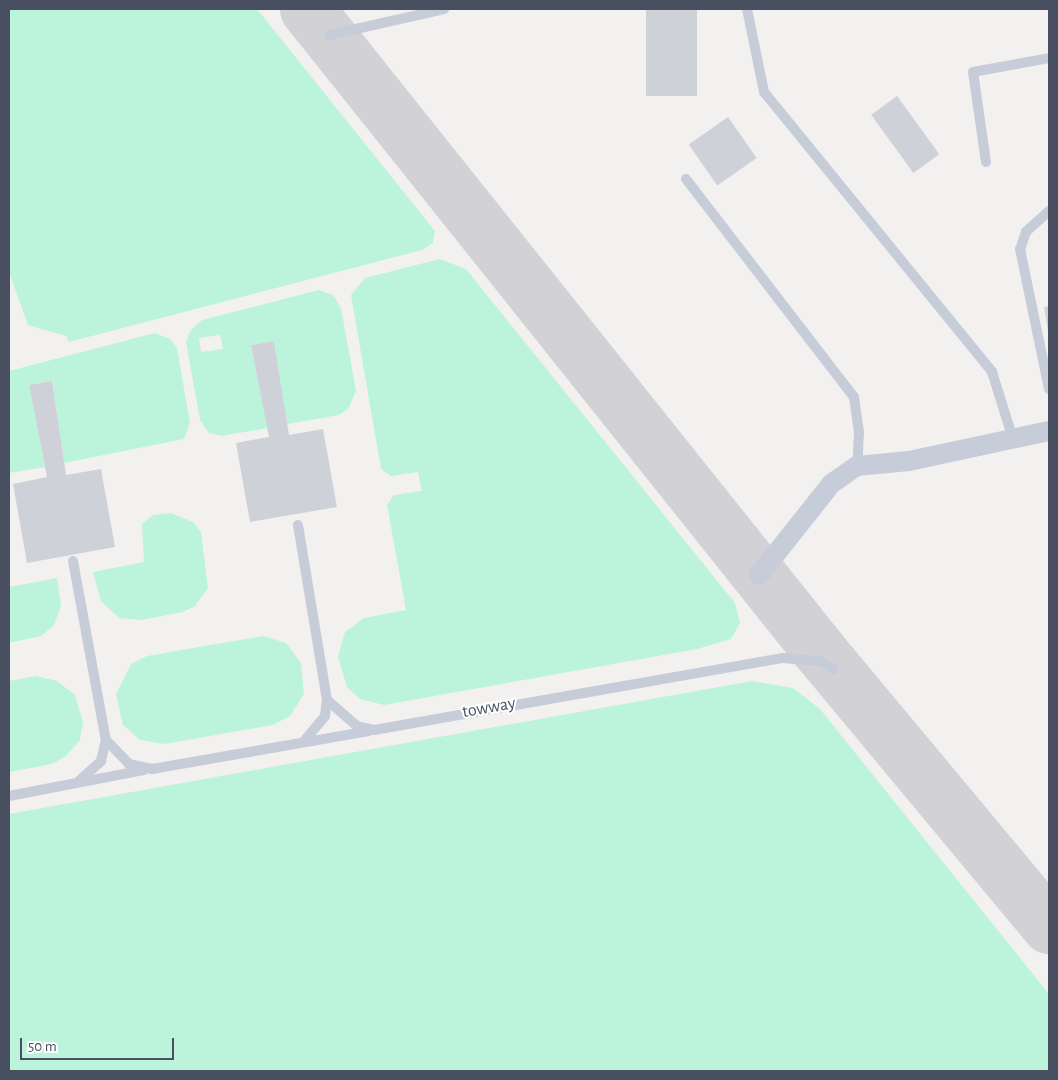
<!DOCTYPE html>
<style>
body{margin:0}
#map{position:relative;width:1058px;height:1080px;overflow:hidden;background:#f3f1f0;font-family:"Alegreya Sans",sans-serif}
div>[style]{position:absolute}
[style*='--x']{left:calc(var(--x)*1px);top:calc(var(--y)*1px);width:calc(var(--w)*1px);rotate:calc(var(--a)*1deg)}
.green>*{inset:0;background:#bcf3db}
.taxiway>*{height:55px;margin:-27.5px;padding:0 27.5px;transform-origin:27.5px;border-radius:27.5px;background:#d2d2d6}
.building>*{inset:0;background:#cfd1d8;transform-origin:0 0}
.lane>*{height:10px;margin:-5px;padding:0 5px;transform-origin:5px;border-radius:5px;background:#c6cdd9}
.street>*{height:20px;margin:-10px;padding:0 10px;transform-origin:10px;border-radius:10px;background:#c6cdd9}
span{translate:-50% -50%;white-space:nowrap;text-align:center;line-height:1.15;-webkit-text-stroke:4px #fff;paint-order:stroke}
.street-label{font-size:18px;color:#474f60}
.frame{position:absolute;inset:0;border:10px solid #474f60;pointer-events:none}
.scale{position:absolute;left:20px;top:1038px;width:154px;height:22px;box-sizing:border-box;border:2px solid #474f60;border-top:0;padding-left:6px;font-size:15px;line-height:18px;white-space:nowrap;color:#474f60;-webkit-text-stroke:4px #fff;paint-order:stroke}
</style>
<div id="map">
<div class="green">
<div style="clip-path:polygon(9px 9px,257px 9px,435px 231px,433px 243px,422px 250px,69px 342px,66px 336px,28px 325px,9px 272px)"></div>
<div style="clip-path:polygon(440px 259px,466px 269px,735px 603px,740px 623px,731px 639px,697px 649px,384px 705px,360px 699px,347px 687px,338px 657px,345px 632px,364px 618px,406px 610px,387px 505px,394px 495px,422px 491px,418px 472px,391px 476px,381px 469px,351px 295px,365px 278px)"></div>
<div style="clip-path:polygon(evenodd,319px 290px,333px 295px,341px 308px,356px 391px,348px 409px,339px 415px,287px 424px,274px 341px,251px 345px,268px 428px,222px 436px,209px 433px,200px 420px,186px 342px,191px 330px,202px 320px,319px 290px,220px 335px,223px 349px,201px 352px,199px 338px,220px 335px)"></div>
<div style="clip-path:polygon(155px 333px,170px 339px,177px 348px,190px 423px,184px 439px,64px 463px,52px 381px,29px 385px,45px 467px,9px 473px,9px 371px)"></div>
<div style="clip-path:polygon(171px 513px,193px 522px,201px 532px,208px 588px,195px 606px,183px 612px,141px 620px,119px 618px,101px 601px,93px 572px,144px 562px,142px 524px,153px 515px)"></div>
<div style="clip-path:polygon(57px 578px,61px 606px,54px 625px,41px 636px,9px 643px,9px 587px)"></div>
<div style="clip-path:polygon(263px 636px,286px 643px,301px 663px,304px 694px,290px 716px,273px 725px,164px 744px,140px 740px,123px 725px,116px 694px,131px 664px,147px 656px)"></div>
<div style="clip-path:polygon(36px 676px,57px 681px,75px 695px,83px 722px,80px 740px,66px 756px,52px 764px,9px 772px,9px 681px)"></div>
<div style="clip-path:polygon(752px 681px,793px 688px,820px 709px,1049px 994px,1049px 1071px,9px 1071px,9px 814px)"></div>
</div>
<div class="taxiway">
<div style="--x:307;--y:9;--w:819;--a:51.39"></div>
<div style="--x:818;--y:649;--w:361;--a:50.2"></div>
</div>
<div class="building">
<div style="left:646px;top:9px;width:51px;height:87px"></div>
<div style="left:897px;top:96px;width:72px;height:32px;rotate:54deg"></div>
<div style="left:728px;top:117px;width:50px;height:48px;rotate:55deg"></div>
<div style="clip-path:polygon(1049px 306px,1049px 330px,1048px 331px,1044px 307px)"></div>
<div style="clip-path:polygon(274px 341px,289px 435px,323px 429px,337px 507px,250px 522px,236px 443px,269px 437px,251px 345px)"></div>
<div style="clip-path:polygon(52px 381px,66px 475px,101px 469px,115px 547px,27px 563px,13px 484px,47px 477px,29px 385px)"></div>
</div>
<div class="lane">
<div style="--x:747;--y:9;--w:85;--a:78.4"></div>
<div style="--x:764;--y:92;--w:361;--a:50.8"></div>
<div style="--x:992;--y:372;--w:70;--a:72.6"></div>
<div style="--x:329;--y:35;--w:118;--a:-12.7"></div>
<div style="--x:986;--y:162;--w:91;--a:-98.2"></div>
<div style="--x:973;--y:72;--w:77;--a:-10.4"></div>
<div style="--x:686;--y:179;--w:275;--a:52.4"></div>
<div style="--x:854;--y:397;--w:35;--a:82"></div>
<div style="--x:859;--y:432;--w:34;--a:93"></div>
<div style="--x:1049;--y:211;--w:31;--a:138"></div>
<div style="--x:1026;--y:232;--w:18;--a:109"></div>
<div style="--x:1020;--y:249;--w:143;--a:78.3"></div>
<div style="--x:298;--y:525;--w:177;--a:80.6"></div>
<div style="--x:327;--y:700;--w:40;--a:41"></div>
<div style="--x:357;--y:726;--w:17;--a:13"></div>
<div style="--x:374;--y:730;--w:415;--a:-10"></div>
<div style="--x:783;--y:658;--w:37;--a:5"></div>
<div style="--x:820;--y:661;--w:16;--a:30"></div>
<div style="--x:73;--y:561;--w:182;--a:79.6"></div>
<div style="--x:106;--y:740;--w:33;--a:46"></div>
<div style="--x:129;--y:764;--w:24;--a:12"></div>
<div style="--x:152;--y:769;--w:220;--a:-9.9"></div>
<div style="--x:305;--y:740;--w:31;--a:-50"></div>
<div style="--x:325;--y:716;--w:16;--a:-83"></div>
<div style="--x:79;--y:781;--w:30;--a:-42"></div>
<div style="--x:101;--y:761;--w:22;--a:-77"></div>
<div style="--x:9;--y:796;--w:137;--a:-10.9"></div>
</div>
<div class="street">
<div style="--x:759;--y:575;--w:116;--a:-51.6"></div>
<div style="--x:831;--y:484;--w:32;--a:-35"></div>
<div style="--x:857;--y:466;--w:52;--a:-5.5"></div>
<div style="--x:909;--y:461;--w:143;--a:-12.1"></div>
</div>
<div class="street-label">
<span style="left:489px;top:708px;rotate:-10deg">towway</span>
</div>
<div class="frame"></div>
<div class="scale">50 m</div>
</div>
